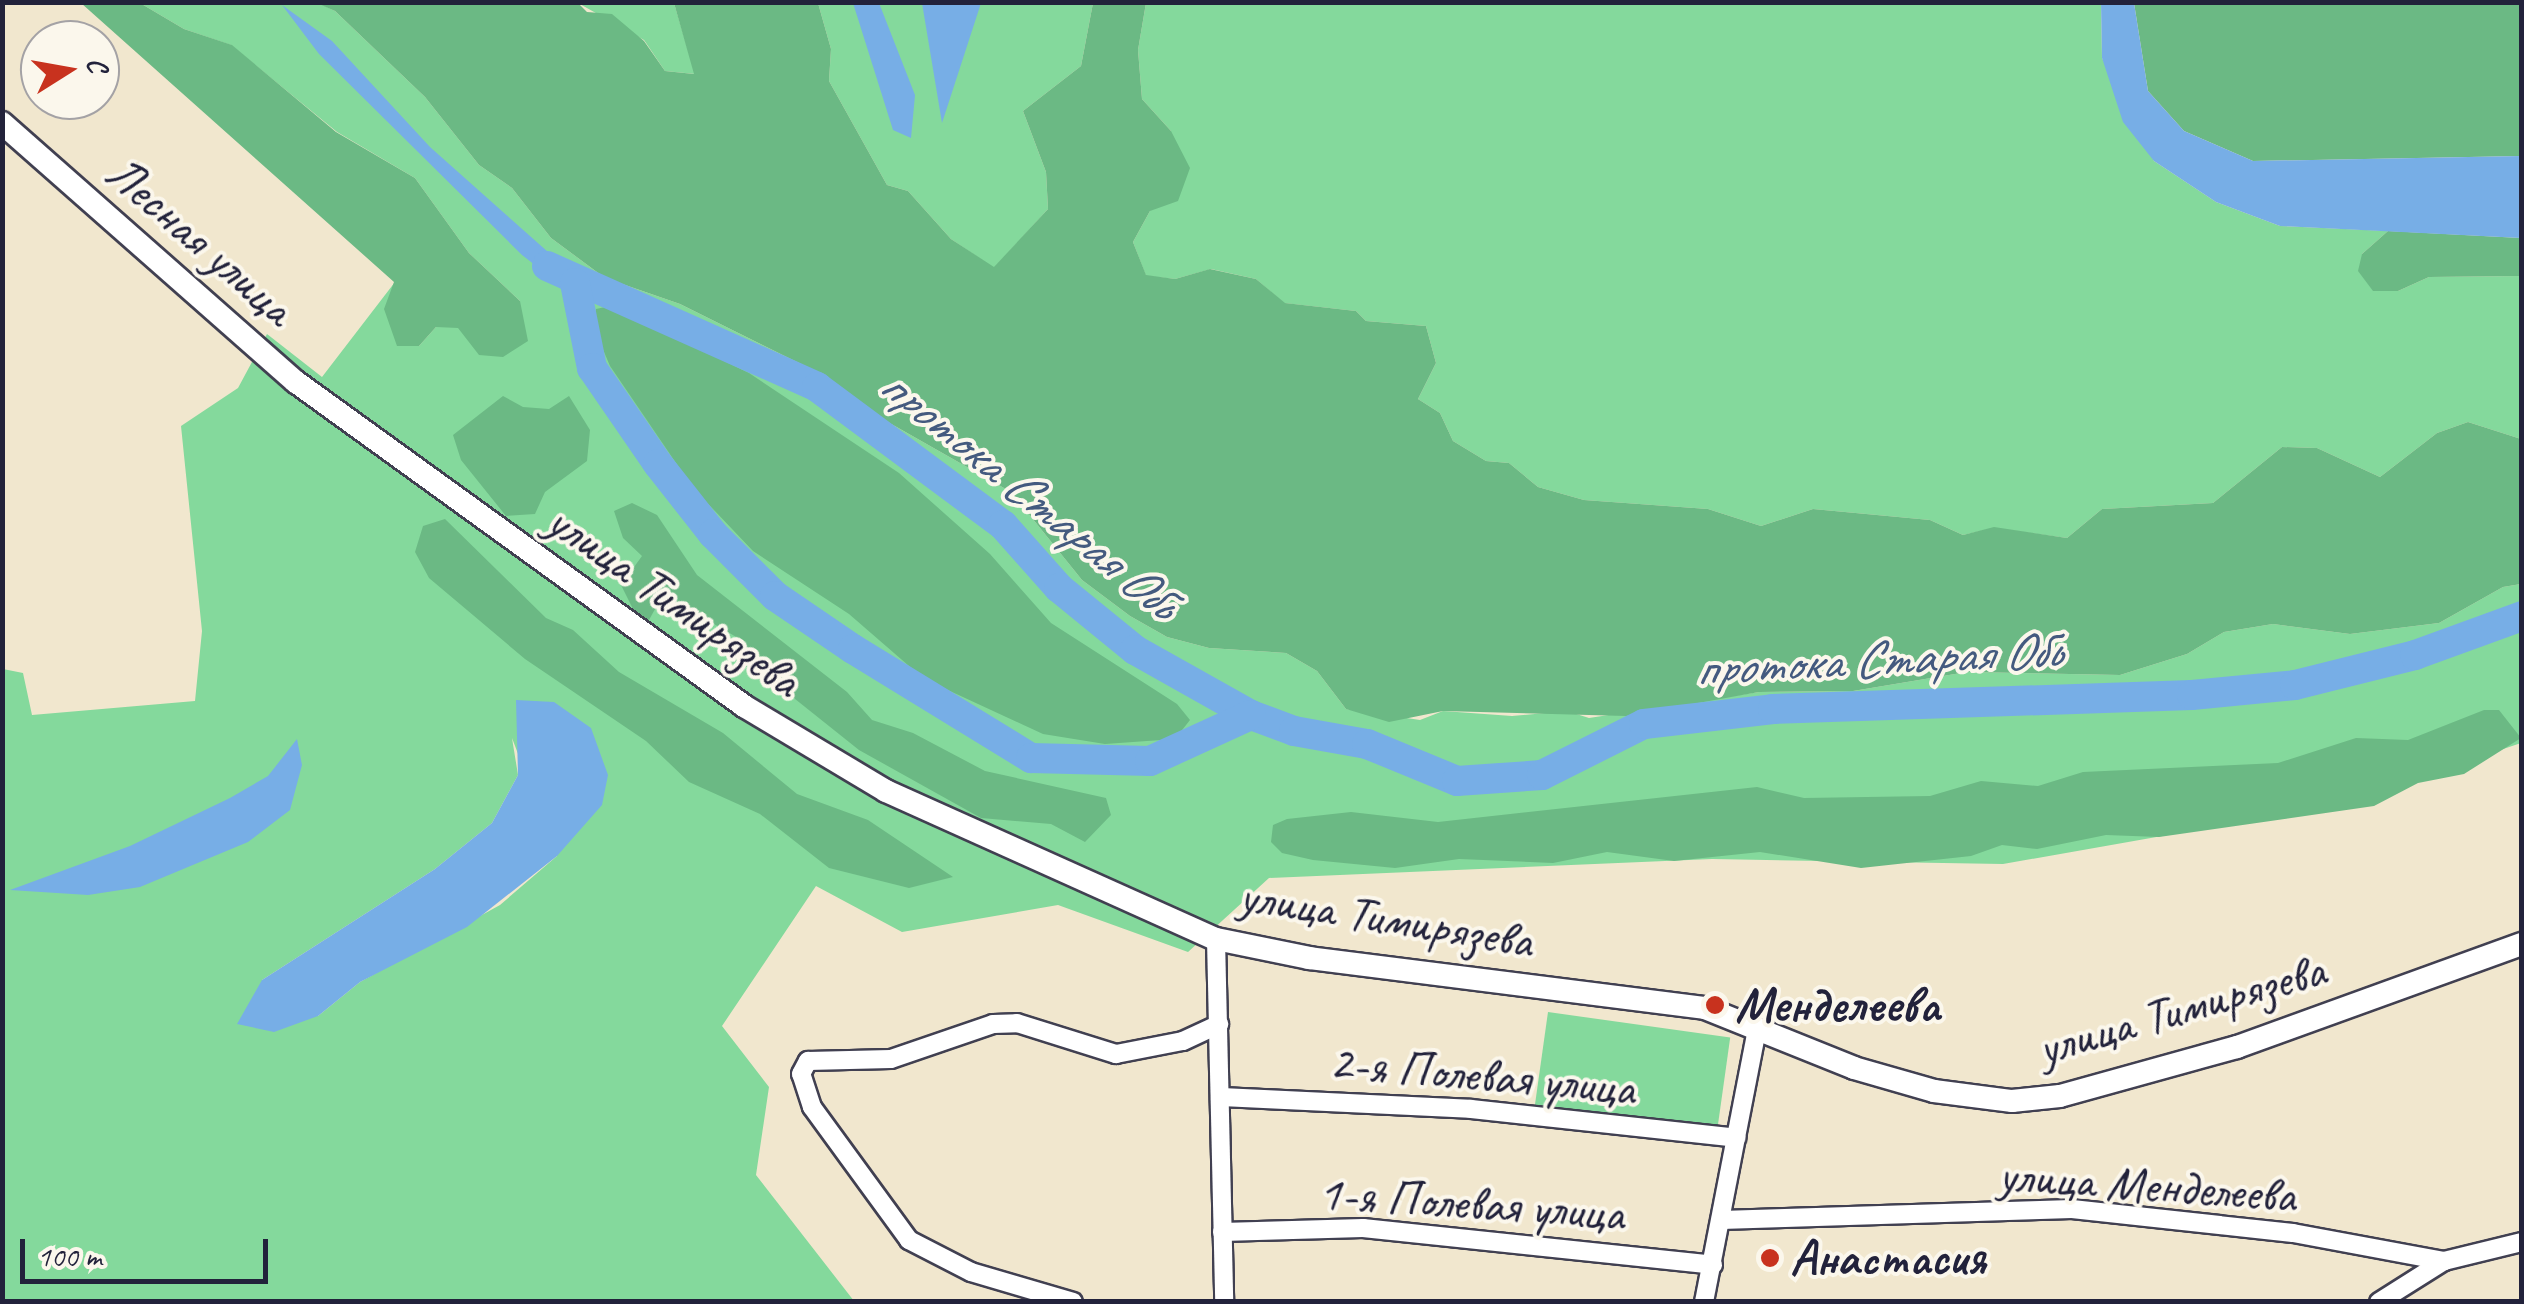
<!DOCTYPE html>
<meta charset="utf-8">
<style>
body{margin:0}
#map{position:relative;width:2524px;height:1304px;overflow:hidden;background:#f1e7ce;font-family:Caveat,sans-serif}
div>[style]{position:absolute}
[style*='--x']{left:calc(var(--x)*1px);top:calc(var(--y)*1px);width:calc(var(--w)*1px);rotate:calc(var(--a)*1deg)}
.green>*{inset:0;background:#84d99c;transform-origin:0 0}
.forest>*{inset:0;background:#6bb984}
.water>*{inset:0;background:#77aee6}
.river>*{height:30px;margin:-15px;padding:0 15px;transform-origin:15px;border-radius:15px;background:#77aee6}
.roads{filter:drop-shadow(2px 0 #414051) drop-shadow(-2px 0 #414051) drop-shadow(0 2px #414051) drop-shadow(0 -2px #414051)}
.minor>*{height:18px;margin:-9px;padding:0 9px;transform-origin:9px;border-radius:9px;background:#fff}
.tertiary>*{height:22px;margin:-11px;padding:0 11px;transform-origin:11px;border-radius:11px;background:#fff}
.dots>*{width:28px;height:28px;translate:-50% -50%;box-sizing:border-box;border:5px solid #fbf7ec;border-radius:50%}
span{translate:-50% -50%;white-space:nowrap;text-align:center;line-height:1.15;-webkit-text-stroke:8px #fbf7ec;paint-order:stroke}
.street-label{font-size:50px;color:#22223b}
.poi-label{font-size:50px;color:#22223b;font-weight:700}
.left{translate:0 -50%;text-align:left}
.water-label{font-size:52px;color:#445a7f;font-style:italic}
.frame{position:absolute;inset:0;border:5px solid #22223b;pointer-events:none}
.north{position:absolute;left:20px;top:20px;width:100px;height:100px;box-sizing:border-box;background:#fbf7ec;border:2px solid #a4a2a5;border-radius:50%;rotate:79deg;font-size:28px;font-weight:700;line-height:40px;text-align:center;color:#22223b}
.north::after{content:'';display:block;margin:auto;width:35px;height:45px;background:#c8321e;clip-path:polygon(50% 0,100% 100%,50% 72%,0 100%)}
.scale{position:absolute;left:20px;top:1239px;width:248px;height:45px;box-sizing:border-box;border:5px solid #22223b;border-top:0;padding-left:12px;font-size:30px;line-height:35px;white-space:nowrap;color:#22223b;-webkit-text-stroke:8px #fbf7ec;paint-order:stroke}
</style>
<div id="map">
<div class="green">
<div style="clip-path:polygon(evenodd,317px 2px,335px 11px,425px 97px,479px 165px,512px 188px,551px 238px,605px 278px,680px 304px,817px 372px,879px 417px,1011px 492px,1082px 580px,1130px 616px,1167px 637px,1209px 648px,1286px 653px,1317px 671px,1346px 709px,1420px 720px,1443px 711px,1512px 716px,1567px 711px,1589px 718px,1759px 692px,1853px 691px,1967px 672px,2120px 675px,2187px 654px,2224px 632px,2273px 624px,2350px 634px,2439px 623px,2503px 587px,2521px 584px,2521px 743px,2338px 805px,2003px 864px,1712px 859px,1269px 878px,1188px 952px,1058px 905px,902px 932px,816px 886px,722px 1026px,769px 1087px,756px 1175px,854px 1301px,3px 1302px,3px 669px,23px 673px,32px 715px,195px 701px,202px 631px,181px 426px,238px 388px,267px 334px,322px 377px,395px 282px,419px 346px,436px 327px,458px 327px,520px 301px,469px 253px,415px 178px,337px 132px,231px 45px,184px 29px,140px 3px,317px 2px,512px 738px,557px 856px,500px 905px,360px 982px,318px 1016px,262px 980px,435px 869px,492px 823px,518px 775px,512px 738px)"></div>
<div style="clip-path:polygon(578px 3px,674px 3px,695px 74px,665px 71px,644px 40px)"></div>
<div style="clip-path:polygon(818px 3px,1093px 3px,1081px 66px,1023px 111px,1046px 172px,1048px 209px,994px 268px,951px 239px,908px 191px,887px 185px,829px 81px,831px 49px)"></div>
<div style="clip-path:polygon(1146px 3px,2101px 3px,2102px 58px,2154px 161px,2216px 202px,2280px 226px,2388px 231px,2362px 254px,2398px 291px,2429px 277px,2521px 276px,2521px 439px,2468px 422px,2437px 433px,2380px 477px,2317px 448px,2282px 447px,2213px 503px,2102px 509px,2067px 538px,1994px 528px,1963px 535px,1930px 520px,1813px 509px,1761px 526px,1708px 509px,1584px 500px,1538px 487px,1509px 463px,1486px 461px,1453px 441px,1440px 413px,1418px 399px,1436px 363px,1426px 326px,1366px 321px,1356px 311px,1284px 303px,1256px 279px,1211px 269px,1175px 279px,1146px 276px,1133px 242px,1150px 211px,1171px 131px,1142px 99px,1138px 50px)"></div>
<div style="left:1548px;top:1012px;width:184px;height:95px;rotate:8deg"></div>
</div>
<div class="forest">
<div style="clip-path:polygon(81px 3px,140px 3px,184px 29px,232px 45px,336px 132px,415px 178px,469px 253px,520px 301px,528px 341px,503px 357px,479px 355px,458px 328px,436px 327px,419px 346px,397px 346px,384px 309px,394px 282px)"></div>
<div style="clip-path:polygon(317px 3px,578px 3px,587px 12px,612px 14px,644px 41px,665px 71px,694px 74px,674px 3px,818px 3px,831px 49px,829px 81px,887px 185px,908px 191px,951px 239px,994px 267px,1048px 209px,1046px 172px,1023px 111px,1081px 66px,1093px 3px,1146px 3px,1138px 50px,1142px 99px,1171px 131px,1190px 168px,1178px 201px,1150px 211px,1133px 242px,1146px 275px,1175px 279px,1210px 269px,1256px 279px,1285px 303px,1356px 311px,1366px 321px,1426px 326px,1436px 363px,1418px 399px,1440px 413px,1453px 441px,1486px 461px,1509px 463px,1538px 487px,1584px 500px,1708px 509px,1761px 526px,1813px 509px,1930px 520px,1963px 535px,1994px 527px,2067px 538px,2102px 509px,2213px 503px,2282px 447px,2317px 448px,2380px 477px,2437px 433px,2468px 422px,2521px 439px,2521px 584px,2503px 587px,2439px 623px,2350px 634px,2273px 624px,2224px 632px,2187px 654px,2120px 675px,1967px 672px,1853px 691px,1759px 692px,1626px 716px,1443px 711px,1389px 722px,1346px 709px,1317px 671px,1286px 653px,1209px 648px,1167px 637px,1130px 616px,1082px 580px,1011px 492px,879px 417px,817px 372px,680px 304px,605px 278px,551px 238px,512px 188px,479px 165px,425px 97px,335px 11px)"></div>
<div style="clip-path:polygon(2134px 3px,2521px 3px,2521px 156px,2253px 161px,2184px 131px,2148px 91px)"></div>
<div style="clip-path:polygon(2388px 231px,2521px 238px,2521px 276px,2429px 277px,2398px 291px,2373px 291px,2358px 271px,2362px 254px)"></div>
<div style="clip-path:polygon(610px 306px,749px 373px,899px 473px,990px 554px,1051px 623px,1177px 704px,1190px 720px,1175px 739px,1105px 744px,1043px 734px,924px 679px,849px 614px,753px 551px,693px 488px,610px 366px,593px 326px,596px 309px)"></div>
<div style="clip-path:polygon(503px 396px,523px 407px,549px 409px,569px 396px,590px 430px,587px 461px,545px 492px,535px 514px,506px 516px,461px 460px,453px 435px)"></div>
<div style="clip-path:polygon(632px 503px,657px 515px,697px 575px,847px 692px,872px 720px,913px 733px,985px 771px,1106px 798px,1111px 815px,1085px 842px,1051px 824px,981px 818px,859px 750px,765px 675px,738px 638px,683px 606px,660px 600px,649px 620px,635px 613px,621px 585px,642px 556px,623px 538px,614px 511px)"></div>
<div style="clip-path:polygon(445px 519px,546px 618px,573px 630px,619px 672px,723px 733px,797px 794px,868px 820px,953px 877px,909px 888px,829px 868px,760px 814px,689px 782px,646px 741px,525px 659px,429px 578px,415px 552px,423px 526px)"></div>
<div style="clip-path:polygon(2484px 710px,2499px 710px,2521px 738px,2464px 774px,2418px 783px,2374px 806px,2159px 837px,2106px 835px,2037px 849px,2002px 845px,1971px 856px,1861px 868px,1760px 852px,1674px 861px,1607px 852px,1553px 863px,1459px 859px,1395px 868px,1313px 860px,1282px 853px,1271px 842px,1273px 825px,1287px 819px,1351px 812px,1438px 822px,1757px 787px,1804px 798px,1930px 796px,1981px 781px,2038px 786px,2083px 772px,2278px 763px,2356px 738px,2408px 740px)"></div>
</div>
<div class="water">
<div style="clip-path:polygon(853px 3px,879px 3px,915px 95px,911px 138px,893px 130px)"></div>
<div style="clip-path:polygon(922px 3px,981px 3px,942px 123px)"></div>
<div style="clip-path:polygon(2101px 3px,2134px 3px,2148px 91px,2184px 131px,2253px 161px,2521px 156px,2521px 238px,2280px 226px,2216px 202px,2154px 161px,2123px 122px,2102px 58px)"></div>
<div style="clip-path:polygon(282px 5px,332px 41px,430px 147px,575px 276px,581px 288px,566px 289px,522px 255px,319px 54px)"></div>
<div style="clip-path:polygon(516px 700px,554px 702px,591px 728px,608px 775px,602px 805px,557px 856px,467px 927px,360px 982px,318px 1016px,274px 1032px,237px 1024px,262px 980px,435px 869px,492px 823px,518px 775px)"></div>
<div style="clip-path:polygon(297px 739px,302px 765px,290px 810px,248px 842px,140px 887px,88px 895px,10px 890px,130px 846px,230px 798px,268px 776px)"></div>
</div>
<div class="river">
<div style="--x:547;--y:266;--w:296;--a:24.1"></div>
<div style="--x:817;--y:387;--w:232;--a:36.6"></div>
<div style="--x:1003;--y:525;--w:84;--a:48.4"></div>
<div style="--x:1059;--y:588;--w:98;--a:39.2"></div>
<div style="--x:1135;--y:650;--w:133;--a:29.3"></div>
<div style="--x:1251;--y:715;--w:46;--a:20.4"></div>
<div style="--x:1294;--y:731;--w:74;--a:10.1"></div>
<div style="--x:1367;--y:744;--w:97;--a:22.3"></div>
<div style="--x:1457;--y:781;--w:85;--a:-4"></div>
<div style="--x:1542;--y:775;--w:114;--a:-26.6"></div>
<div style="--x:1644;--y:724;--w:130;--a:-6.6"></div>
<div style="--x:1773;--y:709;--w:419;--a:-1.9"></div>
<div style="--x:2192;--y:695;--w:103;--a:-5.5"></div>
<div style="--x:2295;--y:685;--w:124;--a:-14"></div>
<div style="--x:2415;--y:655;--w:114;--a:-20"></div>
<div style="--x:575;--y:283;--w:87;--a:78.7"></div>
<div style="--x:592;--y:368;--w:116;--a:55.5"></div>
<div style="--x:658;--y:464;--w:89;--a:51.8"></div>
<div style="--x:713;--y:534;--w:88;--a:45"></div>
<div style="--x:775;--y:596;--w:94;--a:34.2"></div>
<div style="--x:853;--y:649;--w:209;--a:31.5"></div>
<div style="--x:1031;--y:758;--w:119;--a:1.4"></div>
<div style="--x:1150;--y:761;--w:111;--a:-24.5"></div>
</div>
<div class="roads">
<div class="minor">
<div style="--x:1216;--y:939;--w:363;--a:88.7"></div>
<div style="--x:1220;--y:1097;--w:251;--a:2.7"></div>
<div style="--x:1471;--y:1109;--w:267;--a:6.2"></div>
<div style="--x:1721;--y:1220;--w:351;--a:-1.8"></div>
<div style="--x:2072;--y:1209;--w:222;--a:6.2"></div>
<div style="--x:2293;--y:1233;--w:154;--a:10.5"></div>
<div style="--x:2444;--y:1261;--w:80;--a:-13.7"></div>
<div style="--x:1222;--y:1232;--w:141;--a:-1.6"></div>
<div style="--x:1363;--y:1228;--w:352;--a:6"></div>
<div style="--x:1073;--y:1302;--w:106;--a:-163.6"></div>
<div style="--x:971;--y:1272;--w:70;--a:-152.7"></div>
<div style="--x:909;--y:1240;--w:165;--a:-126.1"></div>
<div style="--x:812;--y:1107;--w:35;--a:-108"></div>
<div style="--x:801;--y:1074;--w:15;--a:-62"></div>
<div style="--x:808;--y:1061;--w:83;--a:-1.4"></div>
<div style="--x:891;--y:1059;--w:108;--a:-18.9"></div>
<div style="--x:993;--y:1024;--w:24;--a:-2"></div>
<div style="--x:1017;--y:1023;--w:104;--a:17.4"></div>
<div style="--x:1116;--y:1054;--w:68;--a:-11"></div>
<div style="--x:1183;--y:1041;--w:40;--a:-25"></div>
<div style="--x:1704;--y:1302;--w:278;--a:-79"></div>
<div style="--x:2379;--y:1302;--w:77;--a:-32.2"></div>
</div>
<div class="tertiary">
<div style="--x:2;--y:123;--w:392;--a:41.4"></div>
<div style="--x:296;--y:382;--w:553;--a:35.87"></div>
<div style="--x:744;--y:706;--w:165;--a:30.9"></div>
<div style="--x:886;--y:791;--w:362;--a:24.2"></div>
<div style="--x:1216;--y:939;--w:95;--a:11.5"></div>
<div style="--x:1309;--y:958;--w:399;--a:7.2"></div>
<div style="--x:1705;--y:1008;--w:161;--a:21.9"></div>
<div style="--x:1854;--y:1068;--w:83;--a:16"></div>
<div style="--x:1934;--y:1091;--w:79;--a:7.3"></div>
<div style="--x:2012;--y:1101;--w:48;--a:-5.9"></div>
<div style="--x:2060;--y:1096;--w:184;--a:-15.5"></div>
<div style="--x:2237;--y:1047;--w:303;--a:-19.9"></div>
</div>
</div>
<div class="dots">
<div style="left:1715px;top:1005px;background:#c8321e"></div>
<div style="left:1770px;top:1258px;background:#c8321e"></div>
</div>
<div class="street-label">
<span style="left:200px;top:240px;rotate:41deg">Лесная улица</span>
<span style="left:674px;top:600px;rotate:35deg">улица Тимирязева</span>
<span style="left:1386px;top:918px;rotate:9deg">улица Тимирязева</span>
<span style="left:2181px;top:1009px;rotate:-16deg">улица Тимирязева</span>
<span style="left:1482px;top:1075px;rotate:5deg">2-я Полевая улица</span>
<span style="left:2147px;top:1185px;rotate:4deg">улица Менделеева</span>
<span style="left:1471px;top:1203px;rotate:4deg">1-я Полевая улица</span>
</div>
<div class="poi-label">
<span class="left" style="left:1735px;top:1005px">Менделеева</span>
<span class="left" style="left:1790px;top:1258px">Анастасия</span>
</div>
<div class="water-label">
<span style="left:1028px;top:493px;rotate:39deg">протока Старая Обь</span>
<span style="left:1877px;top:660px;rotate:-3deg">протока Старая Обь</span>
</div>
<div class="frame"></div>
<div class="north">С</div>
<div class="scale">100 m</div>
</div>
